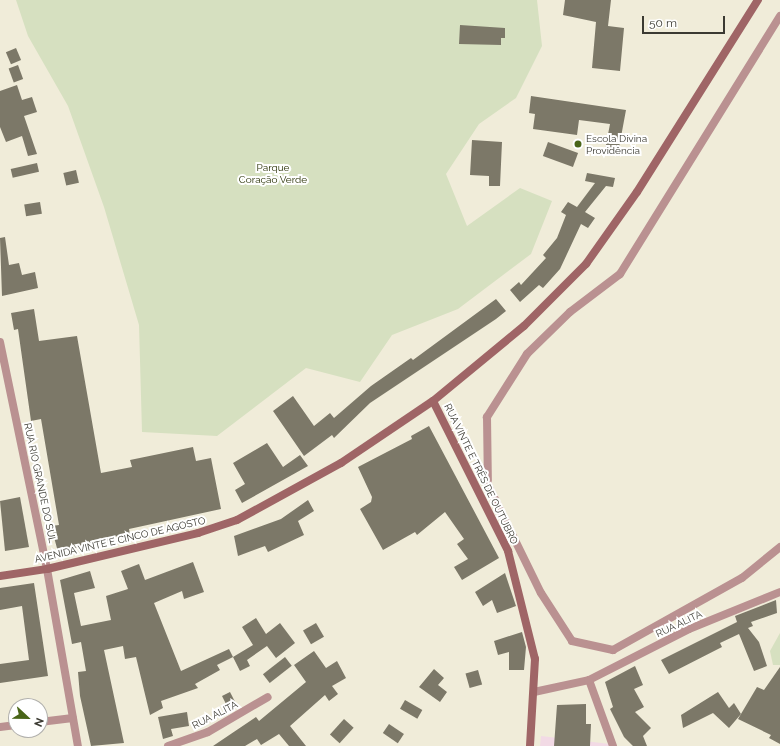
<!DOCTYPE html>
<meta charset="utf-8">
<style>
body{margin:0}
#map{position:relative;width:780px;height:746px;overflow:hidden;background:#f0ecd9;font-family:Raleway,sans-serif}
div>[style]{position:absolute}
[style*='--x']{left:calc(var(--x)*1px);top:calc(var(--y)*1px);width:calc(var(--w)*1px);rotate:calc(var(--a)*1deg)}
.education>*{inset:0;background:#f2dae5}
.green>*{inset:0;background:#d6e0c0}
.building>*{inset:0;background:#7c7868;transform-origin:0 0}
.street>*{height:8px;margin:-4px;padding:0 4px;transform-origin:4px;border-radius:4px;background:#ba9191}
.secondary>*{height:8px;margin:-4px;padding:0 4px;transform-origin:4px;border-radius:4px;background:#9f6566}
.dots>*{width:11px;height:11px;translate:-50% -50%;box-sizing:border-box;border:2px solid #fff;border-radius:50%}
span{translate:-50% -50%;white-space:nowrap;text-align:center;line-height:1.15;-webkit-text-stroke:4px #fff;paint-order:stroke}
.poi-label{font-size:10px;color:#3b3a32}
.left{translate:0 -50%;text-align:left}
.park-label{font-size:10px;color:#293105}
.street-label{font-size:10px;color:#3b3a32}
.north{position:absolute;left:8px;top:698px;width:40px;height:40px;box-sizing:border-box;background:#fff;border:1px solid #b1b0ad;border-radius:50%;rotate:112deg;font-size:11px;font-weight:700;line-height:16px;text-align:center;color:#3b3a32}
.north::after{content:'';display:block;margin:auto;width:14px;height:18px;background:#496518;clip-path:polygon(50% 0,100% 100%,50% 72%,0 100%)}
.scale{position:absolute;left:642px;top:16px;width:83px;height:18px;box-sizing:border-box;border:2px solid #3b3a32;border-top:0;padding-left:5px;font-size:12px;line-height:14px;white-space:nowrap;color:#3b3a32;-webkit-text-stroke:3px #fff;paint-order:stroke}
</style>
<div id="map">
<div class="education">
<div style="clip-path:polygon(541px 736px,610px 744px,610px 746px,540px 746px)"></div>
</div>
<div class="green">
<div style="clip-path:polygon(16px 0,537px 0,542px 46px,516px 98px,479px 124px,446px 174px,467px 226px,520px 188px,552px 201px,531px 254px,458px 309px,392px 335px,360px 382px,306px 368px,217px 436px,142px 432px,139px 325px,104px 207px,68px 106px,28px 36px)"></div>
<div style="clip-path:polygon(780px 633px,780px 665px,773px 665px,770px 651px)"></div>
</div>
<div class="building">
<div style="clip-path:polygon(565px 0,611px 0,608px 26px,624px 28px,620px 71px,592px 68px,596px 22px,563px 15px)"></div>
<div style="clip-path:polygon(460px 25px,505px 28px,505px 38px,501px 38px,501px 45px,459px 44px)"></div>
<div style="left:16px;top:48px;width:13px;height:11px;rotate:67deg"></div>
<div style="left:18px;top:65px;width:15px;height:10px;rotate:70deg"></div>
<div style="clip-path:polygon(17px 85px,22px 100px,32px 97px,37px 112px,24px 116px,37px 154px,28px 156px,22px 136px,6px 142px,0 127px,0 91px)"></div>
<div style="clip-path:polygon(531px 96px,626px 110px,618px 153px,605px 150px,610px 124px,579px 120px,577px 135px,533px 129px,535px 114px,529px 113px)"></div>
<div style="clip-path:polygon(472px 140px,502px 142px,500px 186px,489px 186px,489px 176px,470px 175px)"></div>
<div style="left:548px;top:142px;width:32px;height:15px;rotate:20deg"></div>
<div style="left:37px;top:163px;width:9px;height:27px;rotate:77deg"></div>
<div style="left:76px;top:170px;width:13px;height:13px;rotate:77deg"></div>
<div style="clip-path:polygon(587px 173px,615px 178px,613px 187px,606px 186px,585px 212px,595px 218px,588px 228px,581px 224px,560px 269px,543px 288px,539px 285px,520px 302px,510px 290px,519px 282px,521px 285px,546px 258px,543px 255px,557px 238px,566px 215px,561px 212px,568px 202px,577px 207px,595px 183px,585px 181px)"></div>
<div style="left:40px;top:202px;width:12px;height:16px;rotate:81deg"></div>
<div style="clip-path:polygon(5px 237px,9px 265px,19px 263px,22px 275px,35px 272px,38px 288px,2px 296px,0 238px)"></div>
<div style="clip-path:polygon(496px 299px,506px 311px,496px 319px,370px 403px,334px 438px,332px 435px,304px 456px,273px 411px,293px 396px,314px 426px,330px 413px,334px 418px,371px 386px,411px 358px,413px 360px)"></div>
<div style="clip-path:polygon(34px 309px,39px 341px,77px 336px,101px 473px,132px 467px,130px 460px,193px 447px,196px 461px,211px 458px,221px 509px,129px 529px,130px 534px,108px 538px,108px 541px,58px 552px,51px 526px,59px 525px,41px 419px,31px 421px,18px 329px,14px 330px,11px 313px)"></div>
<div style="clip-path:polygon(429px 426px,499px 558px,462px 580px,454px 567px,468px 559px,457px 544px,464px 539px,445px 512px,417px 535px,415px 532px,383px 550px,360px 509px,371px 502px,372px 497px,358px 467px,412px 439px,411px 436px)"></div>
<div style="clip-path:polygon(267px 443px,283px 467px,300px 455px,308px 466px,242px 503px,235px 490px,245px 484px,233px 463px)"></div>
<div style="clip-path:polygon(20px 497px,29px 547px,5px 551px,0 501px)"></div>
<div style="clip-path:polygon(308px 500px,314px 511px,298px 521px,304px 535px,268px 552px,265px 546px,238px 556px,234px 536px,281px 519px)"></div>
<div style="clip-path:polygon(193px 562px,204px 592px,184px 599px,182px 591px,154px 603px,181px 671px,229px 649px,233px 657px,217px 665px,220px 670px,195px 684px,198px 688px,161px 701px,163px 708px,150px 715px,136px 657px,125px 659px,123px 646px,104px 650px,124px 743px,91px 746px,80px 696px,78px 672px,86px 671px,81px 642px,72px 644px,60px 580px,90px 571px,95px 588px,74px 593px,81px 626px,111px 620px,106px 596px,128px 589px,121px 571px,139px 564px,145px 580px)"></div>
<div style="clip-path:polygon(505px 573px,516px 606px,497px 613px,492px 600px,483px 606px,475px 592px)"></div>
<div style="clip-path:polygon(34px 583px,48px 676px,0 683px,0 664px,29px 660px,22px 606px,0 610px,0 588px)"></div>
<div style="clip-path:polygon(776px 600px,777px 613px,751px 622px,753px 626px,748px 628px,759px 642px,767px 666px,754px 671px,739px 634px,720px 643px,722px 647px,669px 674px,661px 660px,737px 622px,735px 616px)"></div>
<div style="clip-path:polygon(256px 618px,266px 634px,280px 623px,295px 643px,276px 658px,267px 646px,247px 660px,250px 666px,240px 671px,233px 657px,253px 645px,242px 627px)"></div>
<div style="left:316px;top:623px;width:16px;height:15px;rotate:60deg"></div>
<div style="clip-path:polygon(522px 632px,526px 647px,524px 670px,509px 670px,509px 652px,498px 655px,494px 641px)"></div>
<div style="clip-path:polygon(314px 651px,326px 668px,337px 661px,346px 678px,332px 686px,338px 694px,329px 701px,325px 695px,290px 726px,306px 746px,289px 746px,279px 734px,261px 745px,257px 739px,245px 746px,213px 746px,256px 717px,259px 721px,306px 682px,294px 665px)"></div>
<div style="left:285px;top:657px;width:11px;height:28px;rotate:52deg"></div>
<div style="clip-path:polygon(635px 666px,643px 685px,634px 689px,644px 707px,635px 712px,651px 728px,643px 736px,647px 746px,633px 746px,624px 737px,610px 709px,613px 707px,605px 682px)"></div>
<div style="clip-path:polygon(780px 667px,780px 744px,769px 738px,771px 735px,738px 719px,757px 687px,764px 690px)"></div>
<div style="clip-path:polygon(434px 669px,444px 678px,438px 685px,447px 692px,440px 702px,419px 687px)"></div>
<div style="left:478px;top:670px;width:15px;height:13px;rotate:74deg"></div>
<div style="left:230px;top:692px;width:13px;height:9px;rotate:63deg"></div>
<div style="clip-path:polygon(718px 692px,729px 708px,734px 703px,741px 714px,729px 728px,713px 713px,683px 728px,681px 715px)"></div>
<div style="left:405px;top:700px;width:20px;height:10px;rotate:30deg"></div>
<div style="clip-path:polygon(586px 704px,586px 724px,591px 724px,590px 746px,554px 746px,557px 705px)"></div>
<div style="clip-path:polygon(187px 712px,189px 726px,171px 729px,173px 736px,163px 739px,158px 717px)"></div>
<div style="left:344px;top:719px;width:13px;height:21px;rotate:42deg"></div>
<div style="left:389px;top:724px;width:18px;height:11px;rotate:34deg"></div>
</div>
<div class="street">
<div style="--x:780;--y:16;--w:304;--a:121.8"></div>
<div style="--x:620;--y:274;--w:63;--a:142.8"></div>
<div style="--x:570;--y:312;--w:60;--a:135.7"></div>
<div style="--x:527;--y:354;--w:75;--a:122.4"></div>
<div style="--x:487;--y:417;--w:68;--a:89.2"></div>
<div style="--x:488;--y:485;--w:120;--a:63.9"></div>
<div style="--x:541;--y:593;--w:57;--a:57.1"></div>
<div style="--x:572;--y:641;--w:42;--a:12.4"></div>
<div style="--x:613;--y:650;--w:148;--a:-29.2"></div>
<div style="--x:742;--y:578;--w:49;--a:-39.2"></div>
<div style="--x:0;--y:342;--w:232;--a:78.3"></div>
<div style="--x:47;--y:569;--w:180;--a:80.1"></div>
<div style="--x:589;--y:680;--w:70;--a:70"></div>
<div style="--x:534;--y:692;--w:56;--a:-12.3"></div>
<div style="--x:589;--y:680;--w:112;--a:-27"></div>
<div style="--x:689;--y:629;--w:98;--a:-22.1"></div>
<div style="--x:40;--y:722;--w:33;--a:-7"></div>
<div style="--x:0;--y:727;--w:16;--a:-7"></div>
<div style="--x:168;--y:746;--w:42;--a:-19.3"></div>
<div style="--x:208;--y:732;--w:69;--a:-30.3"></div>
</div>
<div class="secondary">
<div style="--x:433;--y:401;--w:168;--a:63.4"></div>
<div style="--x:508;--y:551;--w:111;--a:76"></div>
<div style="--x:535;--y:659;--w:87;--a:93.3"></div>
<div style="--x:0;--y:576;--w:48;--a:-8.5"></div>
<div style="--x:47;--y:569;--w:155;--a:-13.4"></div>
<div style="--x:198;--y:533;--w:41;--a:-18.4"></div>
<div style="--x:237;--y:520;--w:119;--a:-28.7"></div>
<div style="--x:341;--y:463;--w:111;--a:-34"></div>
<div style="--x:433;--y:401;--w:118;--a:-39.5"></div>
<div style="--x:524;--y:326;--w:88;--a:-45"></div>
<div style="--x:586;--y:264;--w:88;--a:-54.7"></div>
<div style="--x:637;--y:192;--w:227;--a:-57.8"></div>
</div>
<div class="dots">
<div style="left:578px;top:144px;background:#496518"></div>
</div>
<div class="poi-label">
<span class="left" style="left:586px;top:144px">Escola Divina<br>Providência</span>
</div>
<div class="park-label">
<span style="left:273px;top:173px">Parque<br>Coração Verde</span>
</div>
<div class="street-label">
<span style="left:481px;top:474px;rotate:64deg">RUA VINTE E TRÊS DE OUTUBRO</span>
<span style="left:40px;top:483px;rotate:78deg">RUA RIO GRANDE DO SUL</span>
<span style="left:120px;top:540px;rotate:-13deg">AVENIDA VINTE E CINCO DE AGOSTO</span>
<span style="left:679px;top:624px;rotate:-25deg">RUA ALITA</span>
<span style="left:215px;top:715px;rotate:-27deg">RUA ALITA</span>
</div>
<div class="north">N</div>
<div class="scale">50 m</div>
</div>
